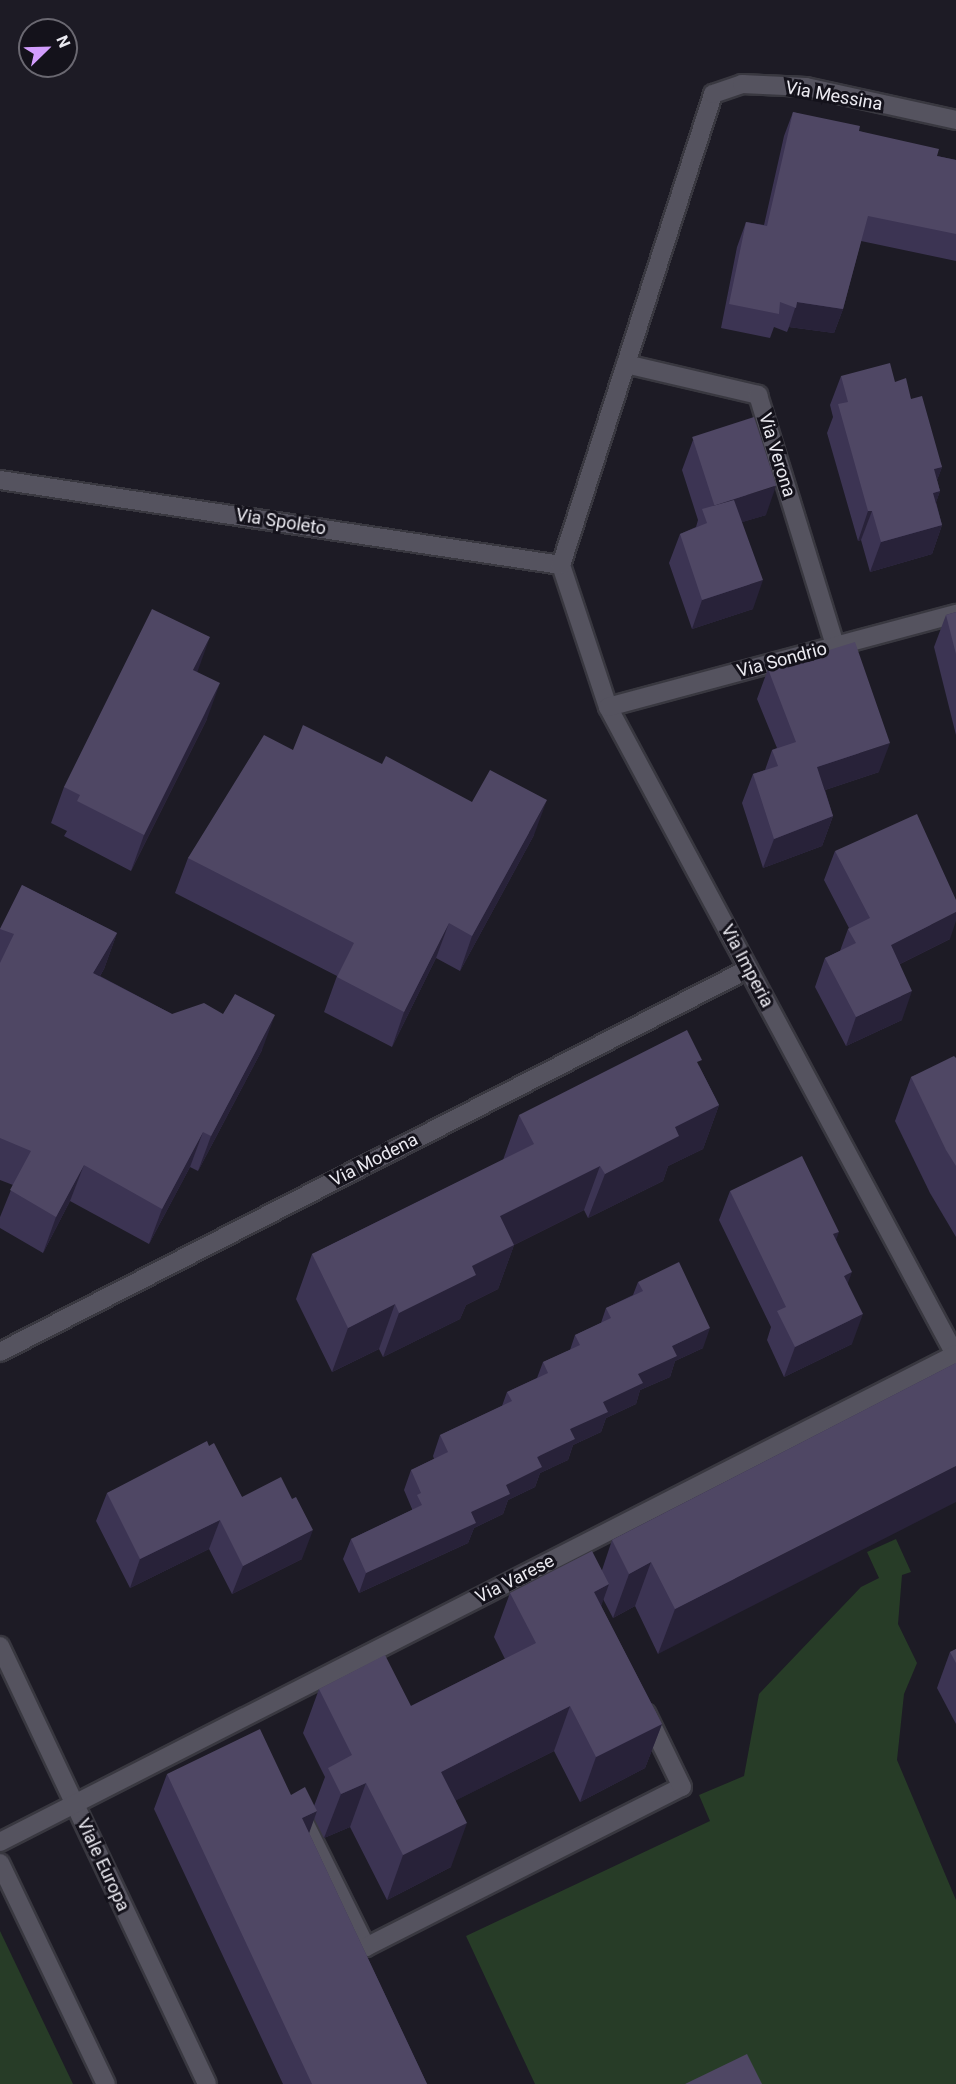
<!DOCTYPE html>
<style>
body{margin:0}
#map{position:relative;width:956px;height:2084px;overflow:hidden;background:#1d1b25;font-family:Roboto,sans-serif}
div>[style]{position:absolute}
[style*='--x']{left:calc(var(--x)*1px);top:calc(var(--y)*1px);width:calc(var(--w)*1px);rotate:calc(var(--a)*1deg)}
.green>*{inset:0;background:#273c27}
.roads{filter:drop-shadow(2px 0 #393840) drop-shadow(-2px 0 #393840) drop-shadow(0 2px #393840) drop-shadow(0 -2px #393840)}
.minor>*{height:18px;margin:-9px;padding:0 9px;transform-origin:9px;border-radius:9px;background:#55535f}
.wall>*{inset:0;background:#3c3453}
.shaded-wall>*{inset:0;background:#282239}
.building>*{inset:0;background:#4f4764;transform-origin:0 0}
span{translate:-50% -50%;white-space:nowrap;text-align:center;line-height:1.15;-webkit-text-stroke:6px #14121b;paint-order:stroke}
.street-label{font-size:18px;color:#ebeaf1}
.north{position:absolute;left:18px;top:18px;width:60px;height:60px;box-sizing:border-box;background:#14121b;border:2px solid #6a6871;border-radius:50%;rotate:67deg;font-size:16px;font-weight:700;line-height:24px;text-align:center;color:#ebeaf1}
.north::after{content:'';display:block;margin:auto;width:21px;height:27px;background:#d29dfd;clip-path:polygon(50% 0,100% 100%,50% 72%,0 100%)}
</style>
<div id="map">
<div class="green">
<div style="clip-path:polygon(896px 1539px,911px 1572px,902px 1575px,898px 1624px,917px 1663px,904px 1694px,897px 1760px,956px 1900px,956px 2084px,535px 2084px,466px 1936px,710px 1821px,699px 1795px,744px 1776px,759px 1694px,861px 1587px,879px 1578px,867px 1552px)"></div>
<div style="clip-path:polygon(0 1931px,73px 2084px,0 2084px)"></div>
</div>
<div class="roads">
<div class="minor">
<div style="--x:626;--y:364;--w:136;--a:13.2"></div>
<div style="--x:758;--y:395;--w:263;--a:72.9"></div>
<div style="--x:0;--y:480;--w:567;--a:8.62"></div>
<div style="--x:561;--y:565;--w:150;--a:71.7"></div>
<div style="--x:608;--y:707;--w:736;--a:61.8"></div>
<div style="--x:561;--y:565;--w:495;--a:-72.1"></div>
<div style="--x:713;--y:94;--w:31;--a:-19"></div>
<div style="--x:742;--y:84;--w:64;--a:2.7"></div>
<div style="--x:806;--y:87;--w:154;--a:12.4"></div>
<div style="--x:608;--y:707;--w:360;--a:-15"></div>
<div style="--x:0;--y:1352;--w:840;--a:-27.11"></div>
<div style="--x:0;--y:1646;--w:484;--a:64.7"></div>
<div style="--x:299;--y:1812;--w:151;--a:63.6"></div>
<div style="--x:366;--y:1947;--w:354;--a:-26.9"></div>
<div style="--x:682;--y:1787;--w:82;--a:-115.9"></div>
<div style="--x:0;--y:1842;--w:1073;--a:-27.04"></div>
<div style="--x:0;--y:1863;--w:245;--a:64.4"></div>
</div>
</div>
<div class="wall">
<div style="clip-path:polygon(793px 112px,859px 131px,937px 156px,956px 160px,956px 261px,861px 241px,843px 309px,834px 333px,789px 327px,787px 332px,774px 327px,770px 338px,721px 328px,737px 247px,746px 222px,764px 225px,784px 136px)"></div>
<div style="clip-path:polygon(841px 376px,895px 382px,911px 399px,942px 467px,937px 480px,940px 491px,936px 502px,942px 525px,932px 554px,870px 572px,861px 540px,858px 541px,827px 433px,833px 417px,830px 405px)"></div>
<div style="clip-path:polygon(693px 440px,766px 515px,742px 522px,753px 609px,692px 629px,669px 563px,680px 534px,696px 527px,698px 520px,682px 470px)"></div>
<div style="clip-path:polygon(956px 612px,956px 735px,934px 647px,946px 615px)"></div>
<div style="clip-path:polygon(768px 669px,879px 772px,825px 790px,833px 816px,822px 846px,763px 868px,742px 803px,753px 774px,765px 770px,772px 750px,777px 748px,757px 699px)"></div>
<div style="clip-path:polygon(197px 672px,207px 719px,131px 871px,64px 836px,67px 831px,51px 823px,64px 787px)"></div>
<div style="clip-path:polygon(293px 750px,382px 764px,534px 835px,460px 971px,436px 958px,392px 1047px,324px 1012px,337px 976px,175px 893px,188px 858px)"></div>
<div style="clip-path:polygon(835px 851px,950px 939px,900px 964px,902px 1020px,846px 1046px,815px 987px,825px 958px,840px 951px,848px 929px,849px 928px,824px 880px)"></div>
<div style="clip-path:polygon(22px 885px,117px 933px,104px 969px,100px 976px,172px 1014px,262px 1050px,198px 1171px,190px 1167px,149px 1244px,70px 1201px,43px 1253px,0 1228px,0 1217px,13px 1185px,0 1180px,0 929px)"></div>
<div style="clip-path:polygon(956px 1058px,956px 1237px,930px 1193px,895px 1121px,911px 1077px)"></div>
<div style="clip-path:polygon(699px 1066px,719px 1105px,703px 1149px,668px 1166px,663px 1181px,588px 1218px,584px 1210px,514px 1245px,498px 1289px,466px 1305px,460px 1319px,383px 1357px,379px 1349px,332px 1372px,296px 1299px,312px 1254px,503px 1160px,519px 1115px)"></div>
<div style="clip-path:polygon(730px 1191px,836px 1240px,848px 1284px,852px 1344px,784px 1377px,767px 1340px,771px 1327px,719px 1220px)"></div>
<div style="clip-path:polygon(638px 1282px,703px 1348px,675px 1361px,670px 1377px,640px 1390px,636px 1404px,606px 1418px,601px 1432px,573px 1445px,568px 1460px,540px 1473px,535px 1487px,508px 1500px,503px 1514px,474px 1528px,468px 1543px,359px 1593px,343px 1559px,351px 1539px,412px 1510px,412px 1509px,404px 1490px,411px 1470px,434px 1459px,433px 1456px,440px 1435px,502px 1406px,507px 1392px,537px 1378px,543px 1362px,570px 1350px,575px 1335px,601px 1323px,606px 1308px,633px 1295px)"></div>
<div style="clip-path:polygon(956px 1363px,658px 1654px,635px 1606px,613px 1618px,603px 1599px,601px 1606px,662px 1724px,645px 1768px,580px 1802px,554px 1751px,456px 1800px,451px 1867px,387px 1900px,350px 1827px,324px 1838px,314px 1818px,309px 1833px,427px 2084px,283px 2084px,154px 1809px,167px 1774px,291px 1795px,314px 1806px,325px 1777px,303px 1733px,319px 1689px,411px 1706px,505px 1659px,494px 1637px,510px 1593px,602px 1570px,612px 1540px)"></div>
<div style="clip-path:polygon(209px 1446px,242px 1497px,302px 1559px,232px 1594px,209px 1549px,130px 1588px,96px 1521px,107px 1493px)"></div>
<div style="clip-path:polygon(956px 1649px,956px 1724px,937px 1688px,950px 1652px)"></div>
</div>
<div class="shaded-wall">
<div style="clip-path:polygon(797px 302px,843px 309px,834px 333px,789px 327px)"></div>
<div style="clip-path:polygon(942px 467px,931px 496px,934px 469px)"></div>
<div style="clip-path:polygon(776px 486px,766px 515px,703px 534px,714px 505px)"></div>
<div style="clip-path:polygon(940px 491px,930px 520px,933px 493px)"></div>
<div style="clip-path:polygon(868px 511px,872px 511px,861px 540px,858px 541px)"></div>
<div style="clip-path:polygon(942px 525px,932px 554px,870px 572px,881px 542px)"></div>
<div style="clip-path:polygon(763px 580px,753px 609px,692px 629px,702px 600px)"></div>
<div style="clip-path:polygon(210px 637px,197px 673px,193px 670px)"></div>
<div style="clip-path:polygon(220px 683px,207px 719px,131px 871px,144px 835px)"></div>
<div style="clip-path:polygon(890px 743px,879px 772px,807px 796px,817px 767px)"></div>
<div style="clip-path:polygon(547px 800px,534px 835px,460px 971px,472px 936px)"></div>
<div style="clip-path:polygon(833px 816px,822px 846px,763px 868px,774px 839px)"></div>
<div style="clip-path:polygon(956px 912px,956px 921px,950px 939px,880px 974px,891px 945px)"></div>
<div style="clip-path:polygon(449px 923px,436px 958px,392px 1047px,404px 1012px)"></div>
<div style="clip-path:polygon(117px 933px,104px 969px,80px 1008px,93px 973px)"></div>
<div style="clip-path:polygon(912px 991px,902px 1020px,846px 1046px,856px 1017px)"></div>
<div style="clip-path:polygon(275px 1015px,262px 1050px,198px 1171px,211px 1136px)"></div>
<div style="clip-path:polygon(719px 1105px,703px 1149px,668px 1166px,663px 1181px,588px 1218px,605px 1174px,675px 1127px)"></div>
<div style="clip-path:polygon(203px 1132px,190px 1167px,149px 1244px,162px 1209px)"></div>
<div style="clip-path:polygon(84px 1165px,70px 1201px,43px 1253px,56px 1217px)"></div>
<div style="clip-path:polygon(600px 1166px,584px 1210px,514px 1245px,498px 1289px,466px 1305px,460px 1319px,383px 1357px,399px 1313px,472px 1266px,500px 1216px)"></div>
<div style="clip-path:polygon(839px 1232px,828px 1261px,833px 1234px)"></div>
<div style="clip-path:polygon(852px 1272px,841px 1302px,844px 1276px)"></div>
<div style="clip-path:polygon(395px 1304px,379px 1349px,332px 1372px,348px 1328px)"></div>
<div style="clip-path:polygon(863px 1314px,852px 1344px,784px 1377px,795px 1347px)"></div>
<div style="clip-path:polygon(710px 1328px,703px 1348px,675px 1361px,670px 1377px,640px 1390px,636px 1404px,606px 1418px,601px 1432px,573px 1445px,568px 1460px,540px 1473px,535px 1487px,508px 1500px,503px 1514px,474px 1528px,468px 1543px,359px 1593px,366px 1573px,471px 1512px,506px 1485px,570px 1429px,672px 1346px)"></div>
<div style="clip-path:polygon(956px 1466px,956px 1502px,658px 1654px,675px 1609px)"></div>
<div style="clip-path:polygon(220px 1520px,209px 1549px,130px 1588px,140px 1559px)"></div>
<div style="clip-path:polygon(313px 1530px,302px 1559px,232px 1594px,243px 1566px)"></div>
<div style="clip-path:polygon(651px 1562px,635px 1606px,613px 1618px,629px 1574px)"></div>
<div style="clip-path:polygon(609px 1584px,593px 1629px,594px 1592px)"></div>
<div style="clip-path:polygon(570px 1706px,554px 1751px,425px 1816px,441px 1772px)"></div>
<div style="clip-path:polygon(662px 1724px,645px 1768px,580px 1802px,596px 1757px)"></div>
<div style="clip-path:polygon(366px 1783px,350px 1827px,324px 1838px,341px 1794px)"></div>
<div style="clip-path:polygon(317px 1811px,304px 1847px,302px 1818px)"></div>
<div style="clip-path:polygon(467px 1823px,451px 1867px,387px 1900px,403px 1855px)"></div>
</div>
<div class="building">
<div style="clip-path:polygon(793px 112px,860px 126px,859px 131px,939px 149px,937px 156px,956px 160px,956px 234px,868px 216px,843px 309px,797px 302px,796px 308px,780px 302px,779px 314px,729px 304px,746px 222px,767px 226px)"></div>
<div style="clip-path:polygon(890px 363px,895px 382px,906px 378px,911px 399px,922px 396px,942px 467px,934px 469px,940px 491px,933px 493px,942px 525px,881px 542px,872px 511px,868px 511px,838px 404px,848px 402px,841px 376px)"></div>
<div style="left:754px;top:417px;width:72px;height:65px;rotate:72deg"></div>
<div style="clip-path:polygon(734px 500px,763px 580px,702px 600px,680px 534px,707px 523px,702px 509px)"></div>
<div style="clip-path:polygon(152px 609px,210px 637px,193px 670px,220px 683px,144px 835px,77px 801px,80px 795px,64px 787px)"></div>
<div style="clip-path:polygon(956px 612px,956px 654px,946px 615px)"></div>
<div style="clip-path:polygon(855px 642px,890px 743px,817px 767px,833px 816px,774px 839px,753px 774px,778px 766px,772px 750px,796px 742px,768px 669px)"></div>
<div style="clip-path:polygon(303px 725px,382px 764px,386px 756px,472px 802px,490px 770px,547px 800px,472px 936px,449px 923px,404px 1012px,337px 977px,354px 943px,188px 858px,264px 735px,293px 750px)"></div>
<div style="clip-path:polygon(917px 814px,956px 900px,956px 912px,891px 945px,912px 991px,856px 1017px,825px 958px,856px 943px,848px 929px,870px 918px,835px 851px)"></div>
<div style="clip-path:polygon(22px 885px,117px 933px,93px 973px,172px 1014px,204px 1003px,223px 1014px,235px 994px,275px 1015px,211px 1136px,203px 1132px,162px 1209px,84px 1165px,56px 1217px,10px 1190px,31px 1151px,0 1138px,0 963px,14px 934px,0 929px)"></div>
<div style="clip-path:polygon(687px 1030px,702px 1060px,697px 1062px,719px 1105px,675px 1127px,679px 1136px,605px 1174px,600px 1166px,500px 1216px,514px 1245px,472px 1266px,476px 1275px,399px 1313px,395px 1304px,348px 1328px,312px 1254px,534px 1144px,519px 1115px)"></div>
<div style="clip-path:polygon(954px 1056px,956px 1058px,956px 1166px,946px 1150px,911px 1077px)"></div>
<div style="clip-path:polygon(802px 1156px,839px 1232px,833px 1234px,852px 1272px,844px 1276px,863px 1314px,795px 1347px,777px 1311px,786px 1307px,730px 1191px)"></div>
<div style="clip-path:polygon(679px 1262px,710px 1328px,672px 1346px,677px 1356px,638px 1374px,643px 1383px,603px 1402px,608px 1412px,570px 1429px,575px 1439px,537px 1457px,542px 1467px,506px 1485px,510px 1494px,471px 1512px,476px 1523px,366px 1573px,351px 1539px,422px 1505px,417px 1495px,421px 1493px,411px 1470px,448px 1452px,440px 1435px,512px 1401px,507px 1392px,548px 1373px,543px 1362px,580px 1345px,575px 1335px,611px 1318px,606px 1308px,643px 1291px,638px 1282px)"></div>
<div style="clip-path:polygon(956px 1363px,956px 1466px,675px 1609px,651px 1562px,629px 1574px,612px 1540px)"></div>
<div style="clip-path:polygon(207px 1441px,209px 1446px,214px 1443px,242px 1497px,281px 1477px,292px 1499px,296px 1497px,313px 1530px,243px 1566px,220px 1520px,140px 1559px,107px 1493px)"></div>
<div style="clip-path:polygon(592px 1551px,609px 1584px,594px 1592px,662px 1724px,596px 1757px,570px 1706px,441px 1772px,467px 1823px,403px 1855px,366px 1783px,341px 1794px,328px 1768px,352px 1755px,319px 1689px,385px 1655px,411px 1706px,536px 1643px,510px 1593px)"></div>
<div style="clip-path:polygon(956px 1649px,956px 1663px,950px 1652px)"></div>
<div style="clip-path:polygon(260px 1729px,291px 1795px,305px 1787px,317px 1811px,302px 1818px,427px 2084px,312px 2084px,167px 1774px)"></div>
<div style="clip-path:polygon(747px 2054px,762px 2084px,685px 2084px)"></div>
</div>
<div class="street-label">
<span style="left:834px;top:96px;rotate:10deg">Via Messina</span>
<span style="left:777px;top:455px;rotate:73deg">Via Verona</span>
<span style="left:281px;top:522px;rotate:9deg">Via Spoleto</span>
<span style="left:782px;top:660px;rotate:-15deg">Via Sondrio</span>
<span style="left:747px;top:966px;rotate:62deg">Via Imperia</span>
<span style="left:374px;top:1160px;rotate:-27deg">Via Modena</span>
<span style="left:515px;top:1579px;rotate:-27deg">Via Varese</span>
<span style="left:103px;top:1865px;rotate:65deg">Viale Europa</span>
</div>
<div class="north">N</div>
</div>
